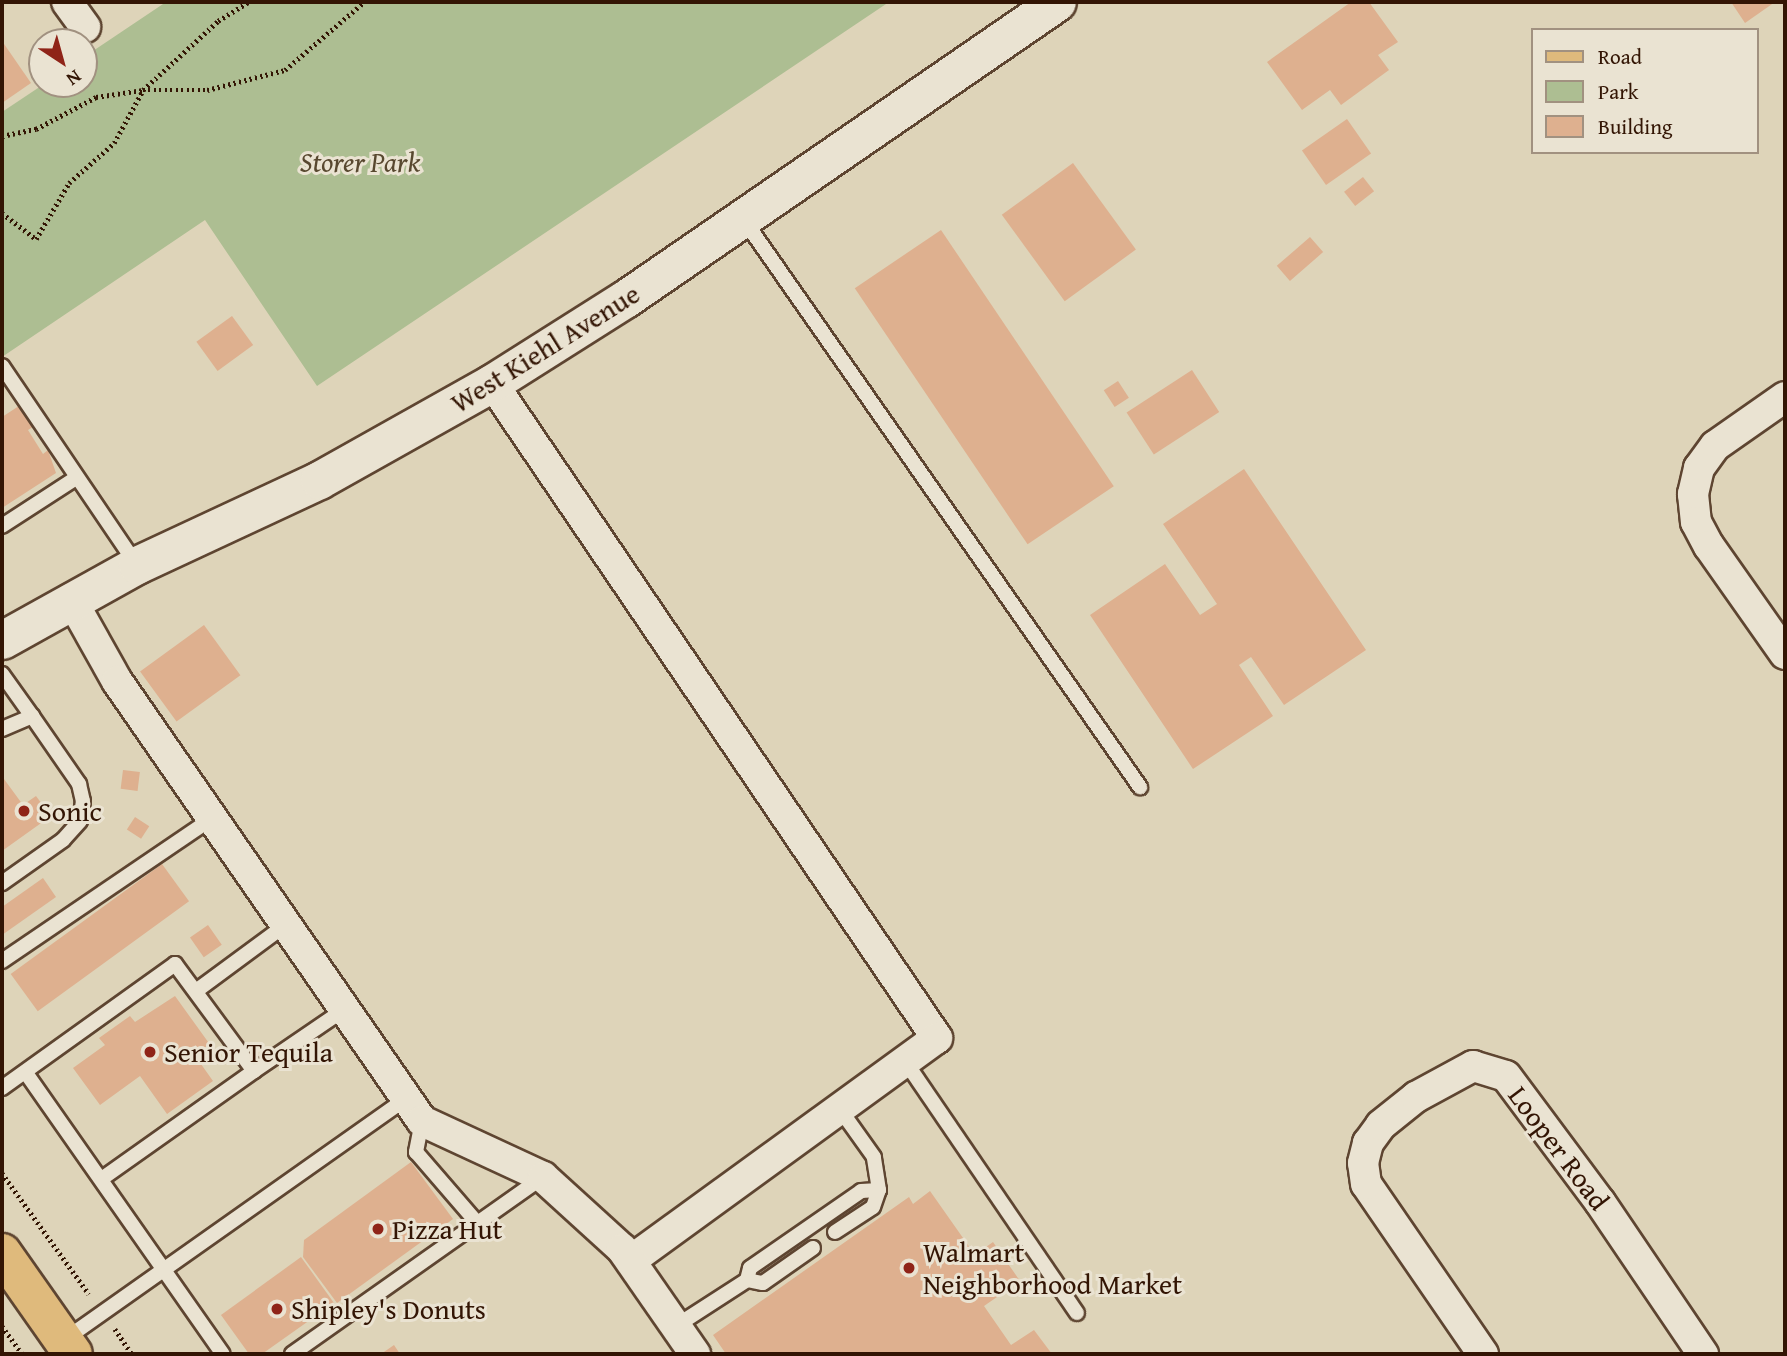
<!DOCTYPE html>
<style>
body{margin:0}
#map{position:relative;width:1787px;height:1356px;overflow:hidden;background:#ded4b9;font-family:"Gentium Book Plus",serif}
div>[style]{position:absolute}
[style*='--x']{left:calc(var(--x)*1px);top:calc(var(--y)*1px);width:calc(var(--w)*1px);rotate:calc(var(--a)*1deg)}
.green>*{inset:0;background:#adbe92}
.building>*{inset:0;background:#deb08f;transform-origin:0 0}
.path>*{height:4.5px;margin-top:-2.25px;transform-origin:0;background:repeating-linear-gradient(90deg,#331504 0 2px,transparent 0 5.5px)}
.roads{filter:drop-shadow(2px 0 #5e4531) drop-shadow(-2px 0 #5e4531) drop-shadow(0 2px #5e4531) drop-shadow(0 -2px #5e4531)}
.service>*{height:14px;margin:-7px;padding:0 7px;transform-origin:7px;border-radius:7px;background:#eae3d2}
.minor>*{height:30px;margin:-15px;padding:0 15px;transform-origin:15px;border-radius:15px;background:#eae3d2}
.tertiary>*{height:37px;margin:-18.5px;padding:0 18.5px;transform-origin:18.5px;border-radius:18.5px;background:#eae3d2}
.primary>*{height:38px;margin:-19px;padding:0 19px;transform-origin:19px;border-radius:19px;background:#dfba7c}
.dots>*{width:19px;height:19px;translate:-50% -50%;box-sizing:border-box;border:4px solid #eae3d2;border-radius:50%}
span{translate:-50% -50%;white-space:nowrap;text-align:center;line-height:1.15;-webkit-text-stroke:6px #eae3d2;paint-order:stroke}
.park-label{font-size:28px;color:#58482f;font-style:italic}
.street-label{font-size:28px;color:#331504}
.poi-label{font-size:28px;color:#331504}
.left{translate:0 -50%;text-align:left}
.frame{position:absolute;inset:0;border:4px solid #331504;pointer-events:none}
.legend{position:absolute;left:1531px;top:28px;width:228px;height:126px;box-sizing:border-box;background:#eae3d2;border:2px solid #a19180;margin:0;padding:9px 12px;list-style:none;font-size:21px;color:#331504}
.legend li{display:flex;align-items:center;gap:14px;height:35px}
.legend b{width:35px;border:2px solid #a19180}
.north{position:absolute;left:28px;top:28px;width:70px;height:70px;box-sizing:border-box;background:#eae3d2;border:2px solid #a19180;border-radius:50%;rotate:144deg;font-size:19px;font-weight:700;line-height:28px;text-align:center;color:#331504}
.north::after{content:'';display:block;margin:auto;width:24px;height:32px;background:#8f2418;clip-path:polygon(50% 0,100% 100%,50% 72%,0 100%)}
</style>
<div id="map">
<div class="green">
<div style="clip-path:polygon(166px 2px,889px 2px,317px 386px,205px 220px,2px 357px,2px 112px,44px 84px,84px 84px,84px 57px)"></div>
</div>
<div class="building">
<div style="clip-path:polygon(1351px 2px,1369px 2px,1398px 42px,1378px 55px,1389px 70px,1341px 105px,1330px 90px,1302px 110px,1267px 62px)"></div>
<div style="clip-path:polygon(1731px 2px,1775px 2px,1745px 23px)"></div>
<div style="clip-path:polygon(51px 35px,56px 42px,42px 42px,42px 61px,32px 48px)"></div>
<div style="clip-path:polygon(2px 41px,31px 83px,2px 103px)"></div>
<div style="left:1347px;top:119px;width:42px;height:55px;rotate:55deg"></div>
<div style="left:1073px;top:163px;width:107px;height:88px;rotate:54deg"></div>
<div style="left:1363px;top:177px;width:18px;height:24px;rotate:52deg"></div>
<div style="left:941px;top:230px;width:309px;height:104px;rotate:56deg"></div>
<div style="left:1310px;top:237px;width:20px;height:44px;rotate:49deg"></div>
<div style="left:232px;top:316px;width:36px;height:44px;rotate:54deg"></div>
<div style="left:1192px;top:370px;width:50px;height:78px;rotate:57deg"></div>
<div style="left:1118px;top:381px;width:20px;height:17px;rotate:57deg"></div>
<div style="clip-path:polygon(22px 404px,36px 425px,28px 430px,43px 454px,48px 450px,56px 473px,2px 508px,2px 417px)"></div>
<div style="clip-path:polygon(1244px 469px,1366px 650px,1284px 705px,1251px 657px,1239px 665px,1273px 716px,1193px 769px,1090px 615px,1165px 564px,1200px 615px,1217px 604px,1163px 524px)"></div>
<div style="left:204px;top:625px;width:62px;height:79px;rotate:54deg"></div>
<div style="left:123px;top:770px;width:17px;height:19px;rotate:7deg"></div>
<div style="clip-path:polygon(4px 779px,23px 805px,36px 796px,51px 816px,2px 851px)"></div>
<div style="left:135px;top:817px;width:17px;height:15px;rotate:33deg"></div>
<div style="left:162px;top:864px;width:46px;height:187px;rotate:54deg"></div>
<div style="clip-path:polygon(43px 878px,56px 897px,2px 935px,2px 907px)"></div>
<div style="left:208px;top:925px;width:24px;height:22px;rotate:55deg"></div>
<div style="clip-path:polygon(175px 996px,211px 1046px,196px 1057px,213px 1081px,167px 1114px,140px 1076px,100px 1105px,73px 1068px,105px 1045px,99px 1038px,130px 1016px,135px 1022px)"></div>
<div style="clip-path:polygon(411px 1162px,453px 1219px,337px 1303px,303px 1257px,304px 1240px)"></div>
<div style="clip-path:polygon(930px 1191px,975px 1255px,993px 1242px,1020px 1281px,984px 1306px,1011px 1345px,1034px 1330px,1052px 1354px,726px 1354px,713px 1335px,909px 1197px,913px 1204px)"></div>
<div style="clip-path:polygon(301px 1257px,334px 1303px,262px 1354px,249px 1354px,221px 1315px)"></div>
<div style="clip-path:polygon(394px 1345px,400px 1354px,381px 1354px)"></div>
</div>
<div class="path">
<div style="--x:2;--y:136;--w:35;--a:-12"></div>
<div style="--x:36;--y:129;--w:68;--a:-28.1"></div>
<div style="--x:96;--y:97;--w:48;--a:-8.5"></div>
<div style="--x:143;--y:90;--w:64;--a:0"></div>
<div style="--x:207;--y:90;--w:81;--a:-14.4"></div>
<div style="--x:285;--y:70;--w:104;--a:-40.7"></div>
<div style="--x:2;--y:213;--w:43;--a:37.4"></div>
<div style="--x:36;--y:239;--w:65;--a:-59.5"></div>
<div style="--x:69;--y:183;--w:60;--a:-41.6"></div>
<div style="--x:114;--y:143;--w:60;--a:-61.3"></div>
<div style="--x:143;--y:90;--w:102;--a:-42.6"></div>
<div style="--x:218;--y:21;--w:36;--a:-32"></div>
<div style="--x:2;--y:1173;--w:149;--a:54.3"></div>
<div style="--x:2;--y:1326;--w:34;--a:54"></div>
<div style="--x:115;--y:1329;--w:30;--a:56"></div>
</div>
<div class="roads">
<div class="service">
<div style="--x:744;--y:220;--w:692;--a:55.07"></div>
<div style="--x:2;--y:366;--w:239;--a:55.9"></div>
<div style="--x:2;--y:526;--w:88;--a:-33"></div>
<div style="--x:2;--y:674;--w:52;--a:54.5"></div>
<div style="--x:2;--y:729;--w:33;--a:-23"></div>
<div style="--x:32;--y:716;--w:83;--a:55.3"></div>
<div style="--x:79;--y:784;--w:17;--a:77"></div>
<div style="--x:83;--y:801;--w:20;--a:99"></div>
<div style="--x:80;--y:821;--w:25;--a:132"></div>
<div style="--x:63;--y:840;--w:75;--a:144.8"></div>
<div style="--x:2;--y:961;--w:256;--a:-34.2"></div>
<div style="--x:196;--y:991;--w:113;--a:-36.4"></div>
<div style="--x:905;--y:1061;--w:305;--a:55.7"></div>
<div style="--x:254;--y:1071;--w:110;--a:-34.3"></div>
<div style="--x:26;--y:1073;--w:343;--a:55"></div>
<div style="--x:2;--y:1088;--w:213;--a:-35.6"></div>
<div style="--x:175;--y:964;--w:133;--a:53.6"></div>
<div style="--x:254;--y:1071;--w:185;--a:144.7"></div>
<div style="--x:422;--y:1121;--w:32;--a:101"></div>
<div style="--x:416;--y:1152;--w:96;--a:49.2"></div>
<div style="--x:835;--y:1232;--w:45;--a:-33.3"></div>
<div style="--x:873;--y:1207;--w:18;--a:-71"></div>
<div style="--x:879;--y:1190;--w:33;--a:-99"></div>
<div style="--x:874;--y:1157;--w:60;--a:-125.5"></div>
<div style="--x:747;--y:1280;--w:16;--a:11"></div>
<div style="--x:763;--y:1283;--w:61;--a:-35"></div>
<div style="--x:676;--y:1326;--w:85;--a:-32.9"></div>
<div style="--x:747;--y:1280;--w:12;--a:-76"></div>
<div style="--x:750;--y:1268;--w:135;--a:-34.7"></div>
<div style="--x:861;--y:1191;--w:18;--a:-3"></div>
<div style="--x:64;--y:1340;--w:418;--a:-35.2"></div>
<div style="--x:292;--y:1354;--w:307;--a:-35.2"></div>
</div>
<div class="minor">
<div style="--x:67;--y:2;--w:31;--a:54"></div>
<div style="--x:492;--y:383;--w:792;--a:55.81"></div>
<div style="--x:937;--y:1038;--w:378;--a:144"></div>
<div style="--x:1785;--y:397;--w:85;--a:145"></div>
<div style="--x:1715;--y:446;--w:27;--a:126"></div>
<div style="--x:1699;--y:468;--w:27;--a:103"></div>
<div style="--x:1693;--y:494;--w:28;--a:84"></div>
<div style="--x:1696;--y:522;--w:27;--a:62"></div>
<div style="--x:1709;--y:546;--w:132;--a:54.9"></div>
<div style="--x:71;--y:599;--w:94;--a:60.7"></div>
<div style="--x:117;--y:681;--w:535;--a:55.27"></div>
<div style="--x:422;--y:1121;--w:133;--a:24.8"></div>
<div style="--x:543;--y:1177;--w:107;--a:42.3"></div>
<div style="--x:622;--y:1249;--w:128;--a:55.2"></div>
<div style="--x:1483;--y:1354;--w:206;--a:-124.5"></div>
<div style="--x:1366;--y:1184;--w:21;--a:-98"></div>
<div style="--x:1363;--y:1163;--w:21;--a:-76"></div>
<div style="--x:1368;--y:1143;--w:22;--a:-54"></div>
<div style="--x:1381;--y:1125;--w:45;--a:-38.7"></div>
<div style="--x:1416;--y:1097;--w:65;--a:-28.5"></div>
<div style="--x:1473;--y:1066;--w:34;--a:17"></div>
<div style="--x:1506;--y:1076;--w:157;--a:53.3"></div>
<div style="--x:1600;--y:1202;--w:184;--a:55.9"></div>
</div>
<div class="tertiary">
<div style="--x:2;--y:640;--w:154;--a:-29.1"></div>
<div style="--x:137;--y:565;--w:201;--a:-25"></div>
<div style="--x:319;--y:480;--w:198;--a:-29.3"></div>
<div style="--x:492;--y:383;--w:157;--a:-32.3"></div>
<div style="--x:625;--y:299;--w:524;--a:-34.51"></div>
</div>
<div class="primary">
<div style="--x:2;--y:1253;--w:123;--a:54.9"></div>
</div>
</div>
<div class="dots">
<div style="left:24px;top:811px;background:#8f2418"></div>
<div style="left:150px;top:1052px;background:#8f2418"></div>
<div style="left:378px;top:1229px;background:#8f2418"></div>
<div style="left:909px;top:1268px;background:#8f2418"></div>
<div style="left:277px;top:1309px;background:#8f2418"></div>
</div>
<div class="park-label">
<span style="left:360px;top:162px">Storer Park</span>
</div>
<div class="street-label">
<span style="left:545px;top:348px;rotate:-32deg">West Kiehl Avenue</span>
<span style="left:1559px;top:1148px;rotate:53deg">Looper Road</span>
</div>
<div class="poi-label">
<span class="left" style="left:38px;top:811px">Sonic</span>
<span class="left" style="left:164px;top:1052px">Senior Tequila</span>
<span class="left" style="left:392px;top:1229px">Pizza Hut</span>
<span class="left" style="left:923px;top:1268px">Walmart<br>Neighborhood Market</span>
<span class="left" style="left:291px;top:1309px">Shipley's Donuts</span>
</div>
<div class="frame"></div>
<ul class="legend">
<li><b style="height:9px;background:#dfba7c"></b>Road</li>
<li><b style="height:19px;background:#adbe92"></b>Park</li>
<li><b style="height:19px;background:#deb08f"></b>Building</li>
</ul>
<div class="north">N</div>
</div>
